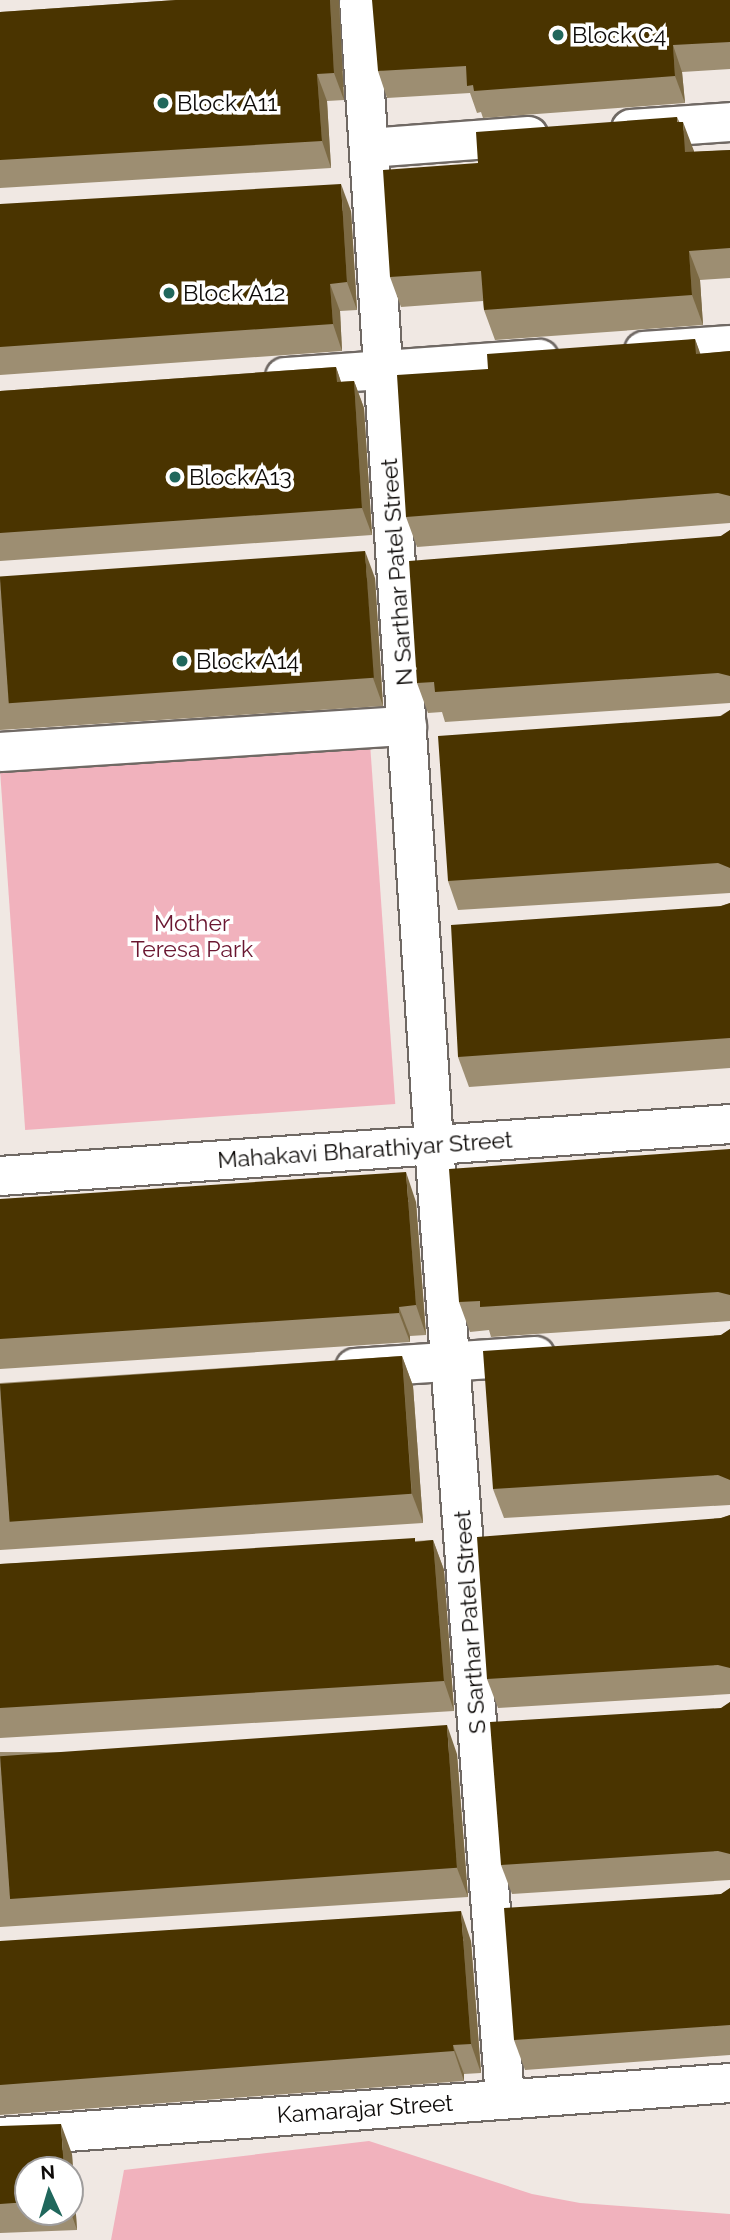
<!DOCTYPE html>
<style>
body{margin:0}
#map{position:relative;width:730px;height:2240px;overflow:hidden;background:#f0e8e3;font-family:Raleway,sans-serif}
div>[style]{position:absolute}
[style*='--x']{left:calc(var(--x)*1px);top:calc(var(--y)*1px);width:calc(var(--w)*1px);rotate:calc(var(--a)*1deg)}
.green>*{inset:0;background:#f1b2bd;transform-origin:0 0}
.roads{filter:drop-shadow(2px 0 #706964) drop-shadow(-2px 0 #706964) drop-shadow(0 2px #706964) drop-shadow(0 -2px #706964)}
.street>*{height:38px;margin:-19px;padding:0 19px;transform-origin:19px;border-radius:19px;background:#fff}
.wall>*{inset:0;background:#9d8e72}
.shaded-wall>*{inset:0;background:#7c6a44}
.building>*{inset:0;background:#4a3400;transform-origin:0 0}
.dots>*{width:19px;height:19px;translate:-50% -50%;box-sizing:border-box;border:4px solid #fff;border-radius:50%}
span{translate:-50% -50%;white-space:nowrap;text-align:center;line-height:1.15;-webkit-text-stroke:7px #fff;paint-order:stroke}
.poi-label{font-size:23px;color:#0e0b09}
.left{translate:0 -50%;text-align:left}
.street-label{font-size:23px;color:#0e0b09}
.park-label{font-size:23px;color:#6a1630}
.north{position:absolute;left:14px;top:2156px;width:70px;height:70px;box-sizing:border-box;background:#fff;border:2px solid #9f9d9d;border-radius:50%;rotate:356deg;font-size:19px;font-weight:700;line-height:28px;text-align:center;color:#0e0b09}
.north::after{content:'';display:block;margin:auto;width:24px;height:32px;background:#20675c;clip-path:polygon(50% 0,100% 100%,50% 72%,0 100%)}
</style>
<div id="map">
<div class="green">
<div style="left:370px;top:743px;width:362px;height:371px;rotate:86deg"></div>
<div style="clip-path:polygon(369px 2141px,532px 2194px,580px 2203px,730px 2214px,730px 2240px,111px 2240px,124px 2170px)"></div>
</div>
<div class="roads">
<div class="street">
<div style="--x:359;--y:0;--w:1147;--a:86.25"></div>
<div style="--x:434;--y:1145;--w:956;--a:85.74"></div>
<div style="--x:631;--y:129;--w:99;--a:-4"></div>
<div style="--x:369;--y:148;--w:160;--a:-4.3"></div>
<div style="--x:644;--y:351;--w:86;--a:-4"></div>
<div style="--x:285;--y:377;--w:255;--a:-4.1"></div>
<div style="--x:0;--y:752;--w:408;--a:-3.7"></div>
<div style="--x:0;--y:1176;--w:732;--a:-4.07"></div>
<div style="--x:355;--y:1368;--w:181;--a:-3.8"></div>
<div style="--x:0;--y:2137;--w:732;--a:-4.23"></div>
</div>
</div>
<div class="wall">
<div style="clip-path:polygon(176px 0,339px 0,344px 100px,327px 101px,331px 168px,0 188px,0 12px)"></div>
<div style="clip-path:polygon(730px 0,730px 69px,682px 72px,685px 103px,483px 118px,481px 112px,477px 113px,470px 93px,387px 98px,378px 71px)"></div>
<div style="clip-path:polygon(677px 117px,694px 152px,730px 150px,730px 278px,700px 280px,703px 325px,495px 340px,484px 310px,483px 301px,401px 307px,390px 277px,478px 163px)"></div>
<div style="clip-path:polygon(0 204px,351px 211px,357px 310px,340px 311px,342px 351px,0 375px)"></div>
<div style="clip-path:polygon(695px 339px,700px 354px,730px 351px,730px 523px,417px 547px,406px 517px,488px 369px)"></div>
<div style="clip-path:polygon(336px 367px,341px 382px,354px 381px,364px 408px,372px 535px,0 561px,0 391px)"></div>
<div style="clip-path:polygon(730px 530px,730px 703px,445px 722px,442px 712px,428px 713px,417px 683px,721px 536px)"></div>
<div style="clip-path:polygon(0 577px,375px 578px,383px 706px,0 730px)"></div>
<div style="clip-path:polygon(730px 710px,730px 893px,458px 910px,448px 881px)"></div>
<div style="clip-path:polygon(730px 903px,730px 1068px,469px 1087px,458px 1057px,721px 906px)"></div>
<div style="clip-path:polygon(730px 1149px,730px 1321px,491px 1337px,489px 1330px,470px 1332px,459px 1302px)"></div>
<div style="clip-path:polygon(0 1199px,416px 1202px,426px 1335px,410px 1336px,410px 1342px,0 1369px)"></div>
<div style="clip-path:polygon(730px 1329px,730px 1505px,504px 1518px,493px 1489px)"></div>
<div style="clip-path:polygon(402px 1356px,413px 1386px,423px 1523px,0 1550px,0 1383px)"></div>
<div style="clip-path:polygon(730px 1515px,730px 1694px,498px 1708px,487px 1679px,721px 1518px)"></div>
<div style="clip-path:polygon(433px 1540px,444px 1570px,454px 1711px,0 1738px,0 1564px)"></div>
<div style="clip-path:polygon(730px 1702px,730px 1880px,512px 1894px,501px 1865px)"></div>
<div style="clip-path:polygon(0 1752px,457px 1754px,468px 1897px,0 1927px)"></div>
<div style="clip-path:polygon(730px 1888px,730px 2055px,525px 2070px,514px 2040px)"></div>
<div style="clip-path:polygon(0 1941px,471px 1941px,481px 2073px,464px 2074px,464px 2081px,0 2115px)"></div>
<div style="clip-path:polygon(evenodd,0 2126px,72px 2154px,77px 2230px,0 2233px,0 2126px,28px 2170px,70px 2170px,70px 2212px,28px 2212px,28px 2170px)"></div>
</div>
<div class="shaded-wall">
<div style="clip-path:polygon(330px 0,339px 0,344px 100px,334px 73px)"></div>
<div style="clip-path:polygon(673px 45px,682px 72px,685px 103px,675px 76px)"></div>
<div style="clip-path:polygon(317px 74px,327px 101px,331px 168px,322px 141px)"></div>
<div style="clip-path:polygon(677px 117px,684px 138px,683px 122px,694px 151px,696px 182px,685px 152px)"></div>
<div style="clip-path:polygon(341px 184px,351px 211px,357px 310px,347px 282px)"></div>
<div style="clip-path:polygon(689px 251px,700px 280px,703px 325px,692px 295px)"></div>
<div style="clip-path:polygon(330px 284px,340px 311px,342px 351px,333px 324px)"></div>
<div style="clip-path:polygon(695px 339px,706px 369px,696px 354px)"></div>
<div style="clip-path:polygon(336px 367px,345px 394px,337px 382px)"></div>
<div style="clip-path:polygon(354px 381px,364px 408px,372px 535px,362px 508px)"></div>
<div style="clip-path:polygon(365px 551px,375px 578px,383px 706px,373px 678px)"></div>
<div style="clip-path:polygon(406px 1172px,416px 1202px,426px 1335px,416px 1305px)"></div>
<div style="clip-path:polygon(399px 1307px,410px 1336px,410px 1342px,399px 1313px)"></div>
<div style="clip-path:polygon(402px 1356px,413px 1386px,423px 1523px,412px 1494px)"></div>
<div style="clip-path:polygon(433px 1540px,444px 1570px,454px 1711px,444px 1681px)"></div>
<div style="clip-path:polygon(447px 1725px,457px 1754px,468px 1897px,457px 1868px)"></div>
<div style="clip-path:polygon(461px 1911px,471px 1941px,481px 2073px,471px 2044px)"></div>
<div style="clip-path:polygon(453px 2045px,464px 2074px,464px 2081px,454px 2051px)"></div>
<div style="clip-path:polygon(61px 2124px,72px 2154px,77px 2230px,70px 2210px,70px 2170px,64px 2170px)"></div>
</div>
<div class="building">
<div style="clip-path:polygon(176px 0,330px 0,334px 73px,317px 74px,322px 141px,0 160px,0 12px)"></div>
<div style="clip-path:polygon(372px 0,730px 0,730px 42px,673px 45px,675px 76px,474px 91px,473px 85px,467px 86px,466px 66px,378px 71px)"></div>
<div style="clip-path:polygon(677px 117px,677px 122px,683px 122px,685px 152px,730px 150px,730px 248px,689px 251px,692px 295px,484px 310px,481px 271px,390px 277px,383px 170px,478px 163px,476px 132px)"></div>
<div style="clip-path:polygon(341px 184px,347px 282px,330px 284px,333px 324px,0 347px,0 204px)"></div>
<div style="clip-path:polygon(695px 339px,696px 354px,730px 351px,730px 496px,718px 493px,406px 517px,397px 375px,488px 369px,487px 354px)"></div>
<div style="clip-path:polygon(336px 367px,337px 382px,354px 381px,362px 508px,0 533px,0 391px)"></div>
<div style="clip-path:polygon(730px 530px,730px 676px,718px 673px,435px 692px,434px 682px,417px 683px,409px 561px,721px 536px)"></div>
<div style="left:365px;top:551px;width:127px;height:366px;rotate:86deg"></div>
<div style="clip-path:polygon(730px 710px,730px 868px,718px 863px,448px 881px,438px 736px,721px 716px)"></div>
<div style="clip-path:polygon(730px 903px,730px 1038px,458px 1057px,451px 925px,721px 906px)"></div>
<div style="clip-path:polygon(730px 1149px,730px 1295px,718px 1292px,480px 1307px,480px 1301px,459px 1302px,449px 1169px)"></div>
<div style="clip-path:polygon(406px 1172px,416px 1305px,399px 1307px,399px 1313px,0 1339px,0 1199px)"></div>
<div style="clip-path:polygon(730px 1329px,730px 1480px,718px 1475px,493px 1489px,483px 1351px,721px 1335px)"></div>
<div style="left:402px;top:1356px;width:138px;height:403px;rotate:86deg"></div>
<div style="clip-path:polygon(730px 1515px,730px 1668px,718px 1665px,487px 1679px,477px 1537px,721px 1518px)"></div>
<div style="clip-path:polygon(415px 1538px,415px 1542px,433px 1540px,444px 1681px,0 1708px,0 1564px)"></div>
<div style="clip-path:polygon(730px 1702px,730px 1854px,718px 1851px,501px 1865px,490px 1722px,721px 1708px)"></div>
<div style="left:447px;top:1725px;width:143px;height:448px;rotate:86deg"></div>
<div style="clip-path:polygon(730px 1888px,730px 2025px,514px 2040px,504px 1908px,721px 1894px)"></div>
<div style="clip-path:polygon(461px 1911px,471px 2044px,453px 2045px,454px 2051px,0 2085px,0 1941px)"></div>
<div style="clip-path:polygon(61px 2124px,64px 2170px,28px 2170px,28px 2202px,0 2204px,0 2126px)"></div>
</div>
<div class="dots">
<div style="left:558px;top:35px;background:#20675c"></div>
<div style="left:163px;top:103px;background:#20675c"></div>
<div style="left:169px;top:293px;background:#20675c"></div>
<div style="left:175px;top:477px;background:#20675c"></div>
<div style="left:182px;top:661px;background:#20675c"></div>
</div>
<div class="poi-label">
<span class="left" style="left:572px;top:35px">Block C4</span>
<span class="left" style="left:177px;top:103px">Block A11</span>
<span class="left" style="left:183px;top:293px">Block A12</span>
<span class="left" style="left:189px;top:477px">Block A13</span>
<span class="left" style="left:196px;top:661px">Block A14</span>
</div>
<div class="street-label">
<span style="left:397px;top:572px;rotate:-94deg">N Sarthar Patel Street</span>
<span style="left:365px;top:1150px;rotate:-4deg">Mahakavi Bharathiyar Street</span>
<span style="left:470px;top:1622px;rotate:-94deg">S Sarthar Patel Street</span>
<span style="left:365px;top:2109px;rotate:-4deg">Kamarajar Street</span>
</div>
<div class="park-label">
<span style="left:192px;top:936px">Mother<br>Teresa Park</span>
</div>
<div class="north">N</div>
</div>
